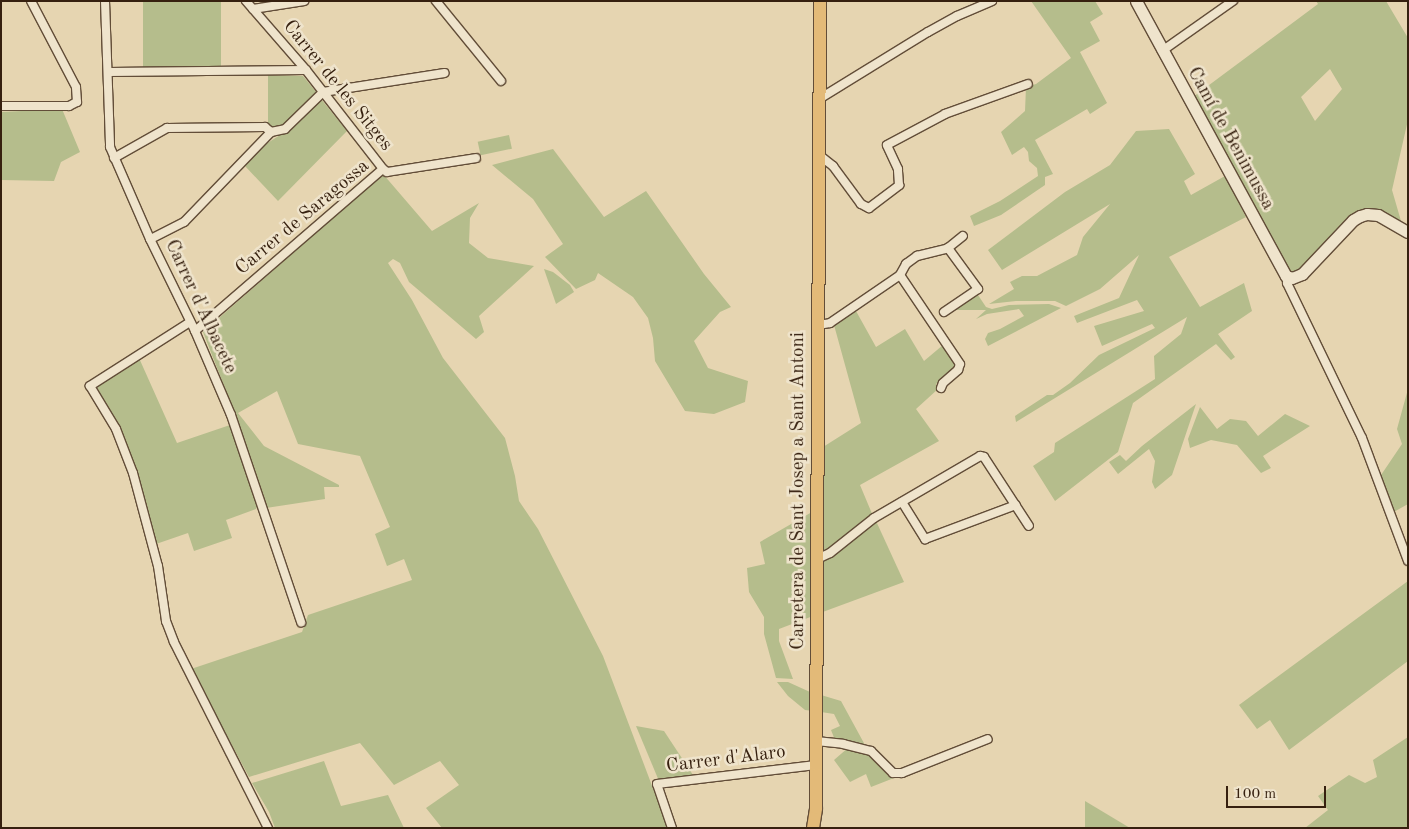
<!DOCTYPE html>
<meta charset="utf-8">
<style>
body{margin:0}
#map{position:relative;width:1409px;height:829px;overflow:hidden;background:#e6d5b1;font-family:"Old Standard TT",serif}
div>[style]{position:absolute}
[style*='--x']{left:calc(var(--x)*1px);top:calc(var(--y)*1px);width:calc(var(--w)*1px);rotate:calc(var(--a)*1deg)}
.green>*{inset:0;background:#b5bd8c;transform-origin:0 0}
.roads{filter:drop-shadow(1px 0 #624d38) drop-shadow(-1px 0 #624d38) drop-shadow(0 1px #624d38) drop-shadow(0 -1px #624d38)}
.street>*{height:8px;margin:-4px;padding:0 4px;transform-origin:4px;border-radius:4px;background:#efe4cc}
.secondary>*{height:11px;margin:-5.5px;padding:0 5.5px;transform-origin:5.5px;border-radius:5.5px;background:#efe4cc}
.primary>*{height:12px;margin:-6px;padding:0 6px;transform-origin:6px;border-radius:6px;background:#e3ba78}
span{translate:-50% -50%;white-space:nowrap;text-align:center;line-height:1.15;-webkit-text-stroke:5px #efe4cc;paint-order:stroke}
.street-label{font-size:19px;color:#36200f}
.frame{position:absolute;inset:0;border:2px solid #36200f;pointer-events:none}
.scale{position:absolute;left:1226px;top:786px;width:100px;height:22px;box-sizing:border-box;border:2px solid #36200f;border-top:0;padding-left:6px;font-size:15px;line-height:18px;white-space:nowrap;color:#36200f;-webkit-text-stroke:4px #efe4cc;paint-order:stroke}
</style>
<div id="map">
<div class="green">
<div style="left:143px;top:1px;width:78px;height:66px"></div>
<div style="clip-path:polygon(1031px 1px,1095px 1px,1103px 14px,1090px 22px,1100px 41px,1080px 52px,1107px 103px,1090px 114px,1087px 109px,1035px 140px,1053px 174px,1045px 177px,1045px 185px,1001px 215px,974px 226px,970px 216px,1000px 201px,1038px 176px,1037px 168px,1029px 161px,1028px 152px,1024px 147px,1012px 155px,1001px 132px,1025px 111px,1026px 87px,1036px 84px,1071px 58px)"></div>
<div style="clip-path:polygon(evenodd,1316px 1px,1386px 1px,1408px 38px,1408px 120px,1392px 190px,1401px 221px,1376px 209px,1357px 211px,1298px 271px,1293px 274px,1289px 272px,1193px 97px,1318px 4px,1316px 1px,1330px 69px,1342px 89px,1315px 121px,1301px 97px,1330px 69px)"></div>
<div style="clip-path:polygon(268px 75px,303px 76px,317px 93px,283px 126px,277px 129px,268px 124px)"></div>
<div style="clip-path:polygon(321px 99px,347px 131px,278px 201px,245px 166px,266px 144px,291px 128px)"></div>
<div style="clip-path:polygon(62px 109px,80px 152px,61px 162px,54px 181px,1px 180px,1px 112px)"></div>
<div style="clip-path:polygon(1169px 129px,1195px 174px,1184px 181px,1191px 195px,1225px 176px,1246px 217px,1169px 257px,1200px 307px,1244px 283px,1252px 311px,1218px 334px,1235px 357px,1231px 360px,1216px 344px,1133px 403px,1118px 452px,1055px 501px,1033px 466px,1054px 452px,1055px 443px,1155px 379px,1154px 356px,1181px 334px,1187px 317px,1016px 422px,1015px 416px,1047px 395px,1053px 395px,1070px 383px,1099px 355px,1155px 328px,1152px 324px,1102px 346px,1094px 326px,1144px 311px,1137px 300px,1077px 323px,1074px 316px,1119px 298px,1139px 255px,1100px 289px,1066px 306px,1055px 301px,1016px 301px,989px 304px,1014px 289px,1010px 282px,1022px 276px,1037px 276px,1077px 255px,1083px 237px,1110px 204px,1002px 270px,988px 250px,1065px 192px,1110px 165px,1136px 131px)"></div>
<div style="left:509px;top:135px;width:14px;height:32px;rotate:78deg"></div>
<div style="clip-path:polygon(553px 149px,604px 217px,646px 191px,704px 274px,731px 307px,720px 312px,694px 341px,708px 368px,748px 381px,745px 402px,714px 414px,685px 411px,655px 361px,653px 338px,648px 318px,633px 297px,598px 273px,595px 280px,576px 289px,545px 257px,563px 244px,533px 199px,492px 165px)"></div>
<div style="clip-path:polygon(383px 174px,432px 231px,479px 203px,470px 218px,469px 243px,488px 258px,534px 266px,479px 316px,484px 332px,476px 339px,409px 282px,400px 263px,393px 259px,388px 263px,412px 300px,443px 358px,505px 438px,515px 476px,519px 501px,538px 529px,603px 656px,668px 828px,442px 828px,426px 808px,459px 785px,440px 761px,394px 785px,360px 743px,249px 777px,191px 669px,302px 632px,308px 615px,412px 580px,404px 559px,387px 566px,375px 534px,390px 527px,360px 456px,298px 444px,277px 391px,238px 413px,264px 446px,339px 485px,339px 487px,324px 487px,325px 499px,266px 508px,235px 414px,203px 332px)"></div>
<div style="clip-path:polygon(544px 269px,553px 272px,570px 285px,574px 292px,556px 304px)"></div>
<div style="clip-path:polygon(978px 295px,986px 307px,992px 309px,1009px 305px,1049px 304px,1061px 308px,988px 346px,985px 339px,988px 333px,1000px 329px,1024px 316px,1019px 309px,987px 314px,976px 319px,986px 310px,954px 310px)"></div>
<div style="clip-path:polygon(856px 311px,876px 347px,905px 329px,924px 361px,943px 345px,957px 367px,936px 384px,938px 389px,916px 409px,939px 441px,860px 485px,873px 516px,822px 552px,823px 447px,861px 423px,834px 325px)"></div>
<div style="clip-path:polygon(139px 358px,177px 443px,230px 425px,237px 433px,258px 506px,256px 509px,226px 520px,232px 538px,194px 551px,188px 533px,156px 544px,135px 468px,117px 423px,96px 386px)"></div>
<div style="clip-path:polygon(1408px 389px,1408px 504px,1392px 513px,1379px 478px,1402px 444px,1397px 429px)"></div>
<div style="clip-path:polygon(1196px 404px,1172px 475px,1155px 489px,1152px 482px,1155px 461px,1149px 449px,1118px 474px,1109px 462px,1120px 455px,1126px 461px,1142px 446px)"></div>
<div style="clip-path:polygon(1200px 407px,1217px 429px,1230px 419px,1246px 421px,1258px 436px,1285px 414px,1310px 426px,1263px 456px,1271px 468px,1261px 473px,1237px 445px,1211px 440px,1190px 448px,1188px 439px)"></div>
<div style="clip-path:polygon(812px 512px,813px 616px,779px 629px,779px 641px,793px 679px,776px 678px,764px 634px,764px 617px,749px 592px,747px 568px,765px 564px,760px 542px)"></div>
<div style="clip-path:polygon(876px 521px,904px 582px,820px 613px,820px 564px)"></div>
<div style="clip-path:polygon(1408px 581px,1408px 661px,1289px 750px,1270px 720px,1257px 729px,1239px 705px)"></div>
<div style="clip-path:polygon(777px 682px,788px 682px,810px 692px,813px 695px,813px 711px,805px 710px,788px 696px)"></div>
<div style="clip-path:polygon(821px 695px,841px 701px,865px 745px,835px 740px,831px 730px,840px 726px,834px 714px,821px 712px)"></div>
<div style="clip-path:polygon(636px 726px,664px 731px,693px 775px,659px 781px)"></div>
<div style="clip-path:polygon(1408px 737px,1408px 826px,1405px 828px,1305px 828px,1328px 810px,1318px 796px,1349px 775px,1365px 783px,1377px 777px,1373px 760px)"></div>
<div style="clip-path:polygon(849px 747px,867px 751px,894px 778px,871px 787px,866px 774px,850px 782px,834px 760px)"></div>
<div style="clip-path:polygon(324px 761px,341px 806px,388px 795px,404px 828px,275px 828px,269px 812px,252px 783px)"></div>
<div style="clip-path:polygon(1085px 801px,1130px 828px,1085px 828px)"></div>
</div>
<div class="roads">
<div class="street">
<div style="--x:105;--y:1;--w:146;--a:88"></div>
<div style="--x:110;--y:147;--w:100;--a:66.5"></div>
<div style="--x:150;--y:239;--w:102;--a:63.9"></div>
<div style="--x:195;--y:331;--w:91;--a:66.8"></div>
<div style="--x:231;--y:415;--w:219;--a:71.3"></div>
<div style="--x:246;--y:1;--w:91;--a:49"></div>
<div style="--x:306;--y:70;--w:125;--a:52.1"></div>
<div style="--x:436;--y:1;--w:103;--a:50.9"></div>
<div style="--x:253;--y:9;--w:52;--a:-8.9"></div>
<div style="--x:1162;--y:51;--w:87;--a:-35.2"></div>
<div style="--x:109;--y:72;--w:197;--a:-0.6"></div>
<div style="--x:819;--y:99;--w:128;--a:-31.6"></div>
<div style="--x:928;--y:32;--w:33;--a:-29"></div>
<div style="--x:957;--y:16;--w:38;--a:-23"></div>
<div style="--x:1;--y:106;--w:68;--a:0"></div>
<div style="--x:69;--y:106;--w:9;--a:-27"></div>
<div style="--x:77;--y:102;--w:15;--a:-94"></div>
<div style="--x:76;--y:87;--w:97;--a:-117.6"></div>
<div style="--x:271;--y:132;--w:14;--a:-12"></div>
<div style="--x:285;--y:129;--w:53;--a:-44.2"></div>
<div style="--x:323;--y:92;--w:123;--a:-8.9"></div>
<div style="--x:819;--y:155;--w:18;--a:38"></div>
<div style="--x:833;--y:166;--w:47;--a:53.6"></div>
<div style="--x:861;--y:204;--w:9;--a:27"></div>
<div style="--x:869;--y:208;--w:38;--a:-37"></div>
<div style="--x:899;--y:185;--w:16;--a:-94"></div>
<div style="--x:898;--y:169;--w:26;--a:-115"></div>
<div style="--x:887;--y:145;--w:66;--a:-28.1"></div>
<div style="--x:945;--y:114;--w:88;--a:-19.9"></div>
<div style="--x:114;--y:158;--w:61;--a:-29.5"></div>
<div style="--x:167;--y:128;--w:98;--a:-0.6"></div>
<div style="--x:265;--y:127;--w:8;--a:40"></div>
<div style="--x:271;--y:132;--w:125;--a:134"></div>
<div style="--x:184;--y:222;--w:38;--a:153"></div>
<div style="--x:1288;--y:278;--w:5;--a:101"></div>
<div style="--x:1287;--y:283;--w:172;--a:64.2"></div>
<div style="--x:1362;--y:438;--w:131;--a:69.5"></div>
<div style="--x:944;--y:312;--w:41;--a:-34.1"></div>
<div style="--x:978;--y:289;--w:51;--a:-126.2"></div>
<div style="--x:190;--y:322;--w:119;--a:147.4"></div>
<div style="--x:90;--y:386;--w:50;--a:58.8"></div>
<div style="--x:116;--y:429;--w:47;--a:68.9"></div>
<div style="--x:133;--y:473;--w:96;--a:75"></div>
<div style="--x:158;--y:566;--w:56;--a:81.7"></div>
<div style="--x:166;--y:621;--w:22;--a:69"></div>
<div style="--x:174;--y:642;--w:208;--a:63.2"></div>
<div style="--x:818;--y:325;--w:12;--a:-9"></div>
<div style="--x:830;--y:323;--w:85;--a:-34.4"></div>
<div style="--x:195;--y:331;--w:248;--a:-40.8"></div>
<div style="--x:383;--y:169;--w:5;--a:37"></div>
<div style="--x:387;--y:172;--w:90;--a:-8.9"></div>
<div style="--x:941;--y:388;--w:5;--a:-68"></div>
<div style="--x:943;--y:383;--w:20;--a:-41"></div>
<div style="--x:958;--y:370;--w:6;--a:-72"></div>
<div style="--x:960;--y:364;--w:107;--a:-124"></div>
<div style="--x:900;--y:275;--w:13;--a:-61"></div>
<div style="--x:906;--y:264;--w:14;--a:-36"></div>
<div style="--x:917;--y:256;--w:32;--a:-14"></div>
<div style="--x:948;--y:248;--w:19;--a:-39"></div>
<div style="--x:902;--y:502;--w:44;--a:58.1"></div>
<div style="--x:925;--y:539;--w:97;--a:-20.5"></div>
<div style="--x:817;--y:559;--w:14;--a:-25"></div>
<div style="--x:830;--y:553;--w:56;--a:-38.5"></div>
<div style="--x:874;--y:518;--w:123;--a:-30.3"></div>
<div style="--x:980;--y:456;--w:4;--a:14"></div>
<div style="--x:984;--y:457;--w:82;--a:56.9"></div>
<div style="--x:816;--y:741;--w:27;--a:6"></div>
<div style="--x:843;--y:744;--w:29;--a:14"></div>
<div style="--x:871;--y:751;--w:31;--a:45"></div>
<div style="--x:893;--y:773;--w:9;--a:0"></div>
<div style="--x:902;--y:773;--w:92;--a:-21.6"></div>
<div style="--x:672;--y:828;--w:46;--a:-108.8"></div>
<div style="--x:657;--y:784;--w:160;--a:-6.8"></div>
</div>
<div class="secondary">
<div style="--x:1136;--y:1;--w:313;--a:61.4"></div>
<div style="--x:1286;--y:276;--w:6;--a:18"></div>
<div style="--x:1292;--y:278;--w:11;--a:-22"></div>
<div style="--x:1302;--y:274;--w:74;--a:-46.6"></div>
<div style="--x:1353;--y:220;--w:8;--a:-30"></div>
<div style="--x:1360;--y:216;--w:7;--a:-16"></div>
<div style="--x:1367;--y:214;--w:11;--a:5"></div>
<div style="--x:1378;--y:215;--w:34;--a:30"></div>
</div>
<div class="primary">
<div style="--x:813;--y:828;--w:20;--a:-81"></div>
<div style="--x:816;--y:808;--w:43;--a:-90"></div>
<div style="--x:816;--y:765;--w:764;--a:-89.7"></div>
</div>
</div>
<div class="street-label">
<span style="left:337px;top:86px;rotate:51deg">Carrer de les Sitges</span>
<span style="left:1230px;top:139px;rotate:61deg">Camí de Benimussa</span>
<span style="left:303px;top:218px;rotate:-40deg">Carrer de Saragossa</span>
<span style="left:200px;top:307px;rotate:65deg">Carrer d'Albacete</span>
<span style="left:799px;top:491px;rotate:-90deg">Carretera de Sant Josep a Sant Antoni</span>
<span style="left:726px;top:760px;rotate:-7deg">Carrer d'Alaro</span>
</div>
<div class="frame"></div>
<div class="scale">100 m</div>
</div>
